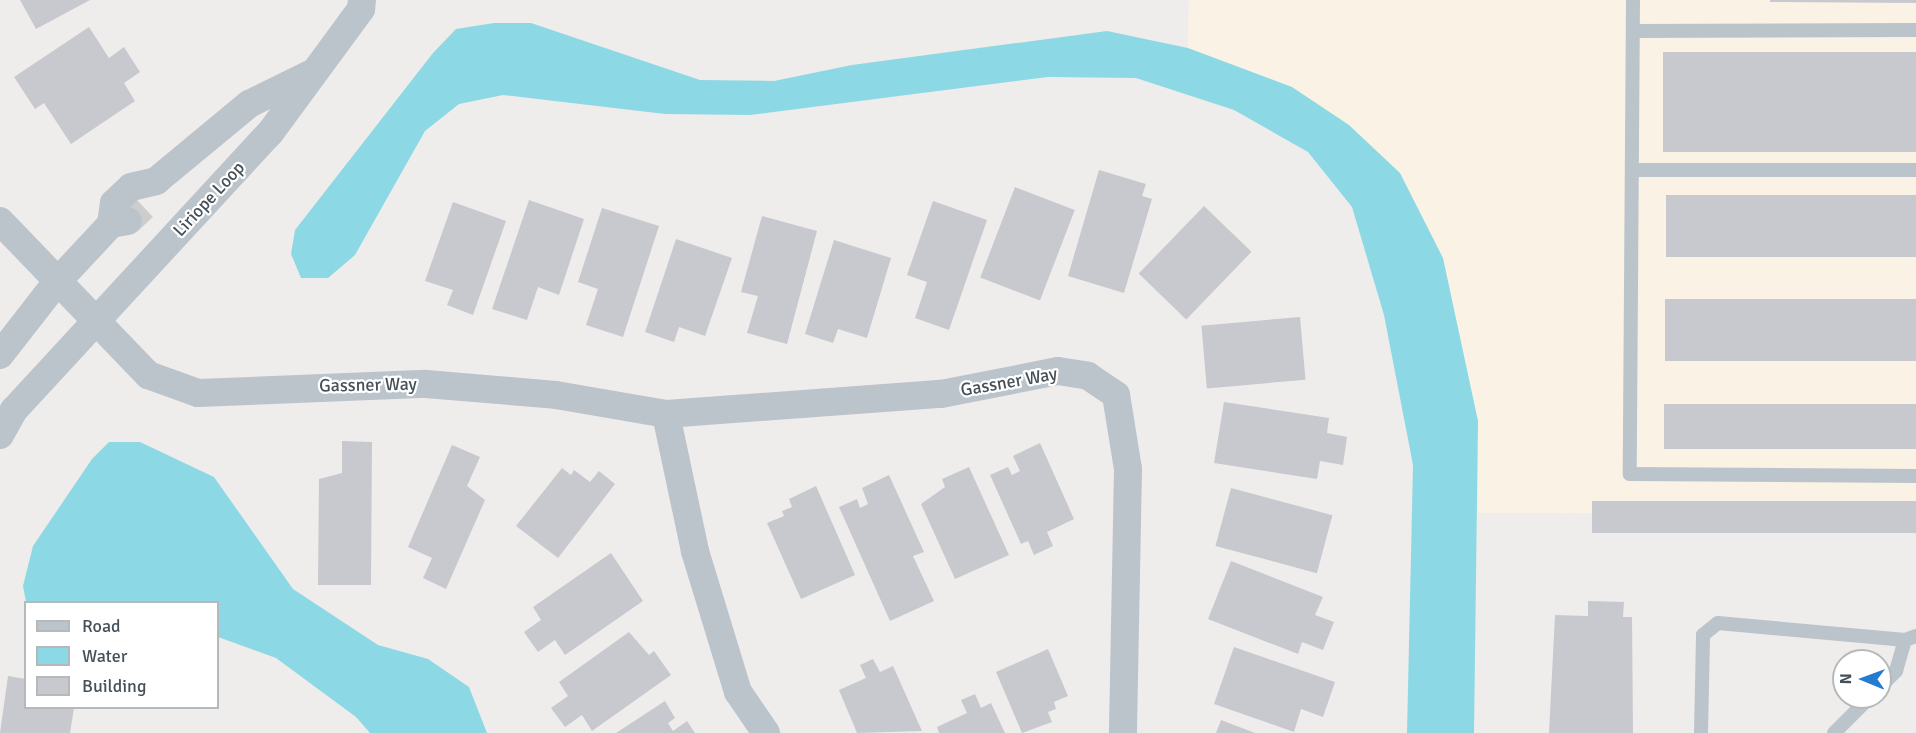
<!DOCTYPE html>
<style>
body{margin:0}
#map{position:relative;width:1916px;height:733px;overflow:hidden;background:#efecec;font-family:Signika,sans-serif}
div>[style]{position:absolute}
[style*='--x']{left:calc(var(--x)*1px);top:calc(var(--y)*1px);width:calc(var(--w)*1px);rotate:calc(var(--a)*1deg)}
.commercial>*{inset:0;background:#faf2e5}
.water>*{inset:0;background:#8cd9e5}
.building>*{inset:0;background:#c7c9cf;transform-origin:0 0}
.minor-tunnel>*{height:28px;margin-top:-14px;transform-origin:0;background:repeating-linear-gradient(90deg,#cdcdce 0 28px,transparent 0 42px)}
.service>*{height:14px;margin:-7px;padding:0 7px;transform-origin:7px;border-radius:7px;background:#bbc4cb}
.minor>*{height:28px;margin:-14px;padding:0 14px;transform-origin:14px;border-radius:14px;background:#bbc4cb}
span{translate:-50% -50%;white-space:nowrap;text-align:center;line-height:1.15;-webkit-text-stroke:4.5px #fff;paint-order:stroke}
.street-label{font-size:18px;color:#465058}
.legend{position:absolute;left:24px;top:601px;width:195px;height:108px;box-sizing:border-box;background:#fff;border:2px solid #b5b9bc;margin:0;padding:8px 10px;list-style:none;font-size:18px;color:#465058}
.legend li{display:flex;align-items:center;gap:12px;height:30px}
.legend b{width:30px;border:2px solid #b5b9bc}
.north{position:absolute;left:1832px;top:649px;width:60px;height:60px;box-sizing:border-box;background:#fff;border:2px solid #b5b9bc;border-radius:50%;rotate:271deg;font-size:16px;font-weight:700;line-height:24px;text-align:center;color:#465058}
.north::after{content:'';display:block;margin:auto;width:21px;height:27px;background:#247cd0;clip-path:polygon(50% 0,100% 100%,50% 72%,0 100%)}
</style>
<div id="map">
<div class="commercial">
<div style="clip-path:polygon(1189px 0,1916px 0,1916px 514px,1478px 513px,1478px 421px,1292px 87px,1188px 48px)"></div>
</div>
<div class="water">
<div style="clip-path:polygon(494px 23px,531px 23px,700px 80px,774px 81px,852px 65px,1107px 31px,1188px 48px,1292px 87px,1349px 125px,1400px 173px,1443px 258px,1478px 421px,1474px 733px,1407px 733px,1413px 465px,1384px 315px,1352px 207px,1308px 152px,1234px 110px,1136px 78px,1048px 77px,750px 115px,665px 114px,503px 95px,459px 104px,425px 131px,355px 255px,328px 278px,301px 278px,291px 254px,295px 230px,433px 53px,456px 29px)"></div>
<div style="clip-path:polygon(109px 442px,140px 442px,214px 477px,293px 589px,378px 645px,428px 659px,469px 687px,487px 733px,370px 733px,356px 717px,276px 658px,218px 637px,218px 602px,26px 602px,23px 586px,33px 546px,92px 459px)"></div>
</div>
<div class="building">
<div style="clip-path:polygon(20px 0,90px 0,36px 29px)"></div>
<div style="clip-path:polygon(1770px 0,1916px 0,1916px 3px,1770px 2px)"></div>
<div style="clip-path:polygon(89px 27px,109px 58px,124px 47px,140px 72px,124px 83px,135px 101px,71px 144px,44px 103px,35px 109px,14px 77px)"></div>
<div style="left:1663px;top:52px;width:253px;height:100px"></div>
<div style="clip-path:polygon(1099px 170px,1146px 184px,1142px 196px,1152px 199px,1124px 293px,1068px 276px)"></div>
<div style="left:1015px;top:187px;width:64px;height:97px;rotate:21deg"></div>
<div style="left:1916px;top:195px;width:62px;height:250px;rotate:90deg"></div>
<div style="clip-path:polygon(529px 200px,584px 219px,559px 295px,538px 287px,527px 320px,492px 309px)"></div>
<div style="clip-path:polygon(933px 201px,987px 220px,949px 330px,915px 318px,927px 282px,907px 275px)"></div>
<div style="clip-path:polygon(453px 202px,506px 221px,473px 315px,447px 305px,453px 290px,425px 281px)"></div>
<div style="left:1204px;top:206px;width:66px;height:94px;rotate:44deg"></div>
<div style="clip-path:polygon(602px 208px,659px 226px,623px 337px,586px 325px,598px 289px,578px 282px)"></div>
<div style="clip-path:polygon(762px 216px,817px 231px,787px 344px,747px 333px,758px 296px,741px 292px)"></div>
<div style="clip-path:polygon(676px 239px,732px 258px,705px 336px,679px 327px,674px 342px,645px 332px)"></div>
<div style="clip-path:polygon(834px 240px,891px 258px,867px 338px,838px 329px,833px 343px,805px 334px)"></div>
<div style="left:1665px;top:299px;width:251px;height:62px"></div>
<div style="left:1300px;top:317px;width:63px;height:99px;rotate:85deg"></div>
<div style="clip-path:polygon(1224px 402px,1329px 418px,1327px 433px,1347px 437px,1343px 465px,1320px 461px,1317px 479px,1214px 463px)"></div>
<div style="left:1664px;top:404px;width:252px;height:45px"></div>
<div style="clip-path:polygon(342px 441px,372px 442px,371px 585px,318px 585px,319px 479px,342px 473px)"></div>
<div style="clip-path:polygon(1040px 443px,1074px 519px,1047px 532px,1053px 546px,1034px 555px,1028px 541px,1021px 544px,990px 475px,1008px 467px,1012px 475px,1020px 471px,1013px 456px)"></div>
<div style="clip-path:polygon(452px 445px,480px 457px,467px 486px,485px 500px,446px 589px,423px 578px,432px 558px,408px 547px)"></div>
<div style="clip-path:polygon(969px 467px,1009px 555px,955px 579px,921px 504px,945px 487px,942px 479px)"></div>
<div style="clip-path:polygon(562px 468px,571px 475px,574px 470px,590px 482px,599px 471px,615px 484px,558px 558px,516px 526px)"></div>
<div style="clip-path:polygon(889px 475px,924px 552px,913px 556px,934px 601px,890px 621px,839px 507px,857px 499px,860px 508px,868px 504px,862px 488px)"></div>
<div style="clip-path:polygon(816px 486px,855px 575px,801px 599px,767px 523px,784px 516px,782px 511px,792px 507px,789px 499px)"></div>
<div style="left:1231px;top:488px;width:105px;height:60px;rotate:15deg"></div>
<div style="left:1592px;top:501px;width:324px;height:32px"></div>
<div style="clip-path:polygon(611px 553px,643px 601px,565px 655px,555px 640px,538px 652px,524px 632px,541px 620px,533px 607px)"></div>
<div style="clip-path:polygon(1231px 561px,1323px 597px,1315px 615px,1334px 622px,1323px 650px,1302px 642px,1298px 654px,1208px 619px)"></div>
<div style="clip-path:polygon(1588px 601px,1624px 602px,1623px 617px,1632px 617px,1633px 733px,1549px 733px,1555px 615px,1588px 616px)"></div>
<div style="clip-path:polygon(629px 632px,649px 655px,654px 651px,671px 675px,592px 731px,582px 715px,565px 727px,551px 708px,568px 696px,559px 682px)"></div>
<div style="clip-path:polygon(1234px 647px,1335px 682px,1323px 717px,1301px 709px,1294px 732px,1214px 704px)"></div>
<div style="clip-path:polygon(1048px 649px,1068px 696px,1054px 702px,1056px 709px,1048px 712px,1052px 722px,1022px 733px,996px 672px)"></div>
<div style="clip-path:polygon(873px 659px,880px 672px,893px 666px,922px 731px,857px 733px,839px 690px,866px 678px,860px 665px)"></div>
<div style="clip-path:polygon(8px 676px,26px 679px,26px 708px,74px 708px,70px 733px,0 733px)"></div>
<div style="clip-path:polygon(975px 694px,981px 708px,991px 703px,1005px 733px,939px 733px,937px 727px,967px 713px,961px 700px)"></div>
<div style="clip-path:polygon(665px 701px,675px 718px,668px 723px,673px 731px,687px 721px,695px 733px,616px 733px)"></div>
<div style="clip-path:polygon(1221px 720px,1255px 733px,1216px 733px)"></div>
</div>
<div class="minor-tunnel">
<div style="--x:128;--y:221;--w:21;--a:-43"></div>
</div>
<div class="service">
<div style="--x:1633;--y:0;--w:474;--a:90.4"></div>
<div style="--x:1630;--y:474;--w:286;--a:0.4"></div>
<div style="--x:1633;--y:31;--w:283;--a:-0.2"></div>
<div style="--x:1632;--y:170;--w:284;--a:0"></div>
<div style="--x:1880;--y:687;--w:23;--a:-45"></div>
<div style="--x:1896;--y:671;--w:32;--a:-74"></div>
<div style="--x:1905;--y:640;--w:12;--a:-20"></div>
<div style="--x:1701;--y:733;--w:98;--a:-88.8"></div>
<div style="--x:1703;--y:635;--w:19;--a:-39"></div>
<div style="--x:1718;--y:623;--w:188;--a:5.2"></div>
<div style="--x:1834;--y:733;--w:51;--a:-45"></div>
</div>
<div class="minor">
<div style="--x:0;--y:221;--w:214;--a:46.1"></div>
<div style="--x:148;--y:375;--w:53;--a:19.8"></div>
<div style="--x:198;--y:393;--w:228;--a:-2.3"></div>
<div style="--x:426;--y:384;--w:130;--a:4.8"></div>
<div style="--x:556;--y:395;--w:112;--a:9.8"></div>
<div style="--x:111;--y:224;--w:21;--a:-82"></div>
<div style="--x:114;--y:203;--w:23;--a:-43"></div>
<div style="--x:131;--y:187;--w:26;--a:-13"></div>
<div style="--x:156;--y:181;--w:121;--a:-39.6"></div>
<div style="--x:249;--y:104;--w:68;--a:-26.2"></div>
<div style="--x:0;--y:355;--w:91;--a:-52.1"></div>
<div style="--x:56;--y:283;--w:81;--a:-47"></div>
<div style="--x:111;--y:224;--w:17;--a:-10"></div>
<div style="--x:0;--y:435;--w:29;--a:-61"></div>
<div style="--x:14;--y:410;--w:377;--a:-47.3"></div>
<div style="--x:270;--y:133;--w:154;--a:-53.7"></div>
<div style="--x:361;--y:9;--w:9;--a:-84"></div>
<div style="--x:766;--y:733;--w:50;--a:-124.3"></div>
<div style="--x:738;--y:692;--w:147;--a:-107"></div>
<div style="--x:695;--y:551;--w:140;--a:-102"></div>
<div style="--x:666;--y:414;--w:276;--a:-4.2"></div>
<div style="--x:941;--y:394;--w:119;--a:-11.1"></div>
<div style="--x:1058;--y:371;--w:30;--a:9"></div>
<div style="--x:1088;--y:376;--w:34;--a:34"></div>
<div style="--x:1116;--y:395;--w:75;--a:80.8"></div>
<div style="--x:1128;--y:469;--w:264;--a:91.1"></div>
</div>
<div class="street-label">
<span style="left:209px;top:199px;rotate:-47deg">Liriope Loop</span>
<span style="left:1009px;top:382px;rotate:-10deg">Gassner Way</span>
<span style="left:368px;top:385px;rotate:-1deg">Gassner Way</span>
</div>
<ul class="legend">
<li><b style="height:8px;background:#bbc4cb"></b>Road</li>
<li><b style="height:16px;background:#8cd9e5"></b>Water</li>
<li><b style="height:16px;background:#c7c9cf"></b>Building</li>
</ul>
<div class="north">N</div>
</div>
